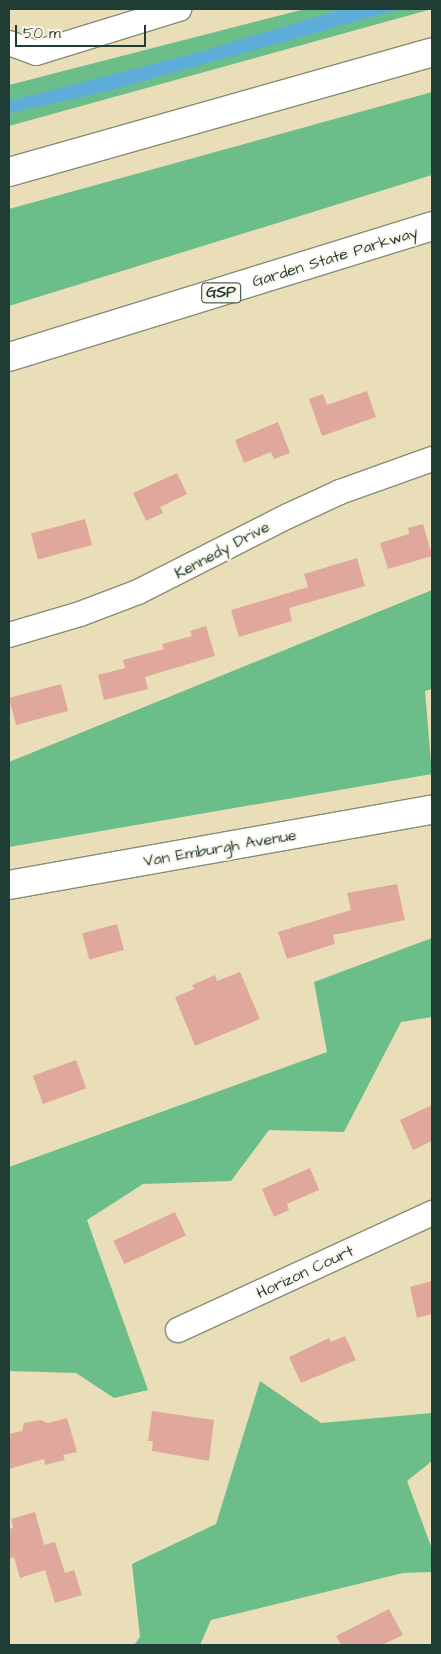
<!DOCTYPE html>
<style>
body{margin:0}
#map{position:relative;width:441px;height:1654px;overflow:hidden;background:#eadeb9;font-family:"Architects Daughter",sans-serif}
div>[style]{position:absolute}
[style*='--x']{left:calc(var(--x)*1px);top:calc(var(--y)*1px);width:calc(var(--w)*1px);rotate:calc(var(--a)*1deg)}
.forest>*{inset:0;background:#6bbe8a}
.water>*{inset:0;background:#5eadd8}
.building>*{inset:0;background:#e0a89c;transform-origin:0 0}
.roads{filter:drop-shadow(1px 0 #848e76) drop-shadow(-1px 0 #848e76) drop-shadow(0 1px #848e76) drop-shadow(0 -1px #848e76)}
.minor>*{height:24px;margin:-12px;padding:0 12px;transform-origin:12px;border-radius:12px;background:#fff}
.major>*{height:28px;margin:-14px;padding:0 14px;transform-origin:14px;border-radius:14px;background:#fff}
.highway>*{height:28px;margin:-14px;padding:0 14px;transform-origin:14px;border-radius:14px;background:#fff}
span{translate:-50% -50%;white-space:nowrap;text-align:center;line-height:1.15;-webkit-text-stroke:4px #fbf7ec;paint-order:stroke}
.shield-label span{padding:1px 4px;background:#fbf7ec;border:1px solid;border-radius:4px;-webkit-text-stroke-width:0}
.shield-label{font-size:15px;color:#1f3d34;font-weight:700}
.street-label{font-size:16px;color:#1f3d34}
.frame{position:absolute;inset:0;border:10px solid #1f3d34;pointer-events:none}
.scale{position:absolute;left:15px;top:25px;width:131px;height:22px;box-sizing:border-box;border:2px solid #1f3d34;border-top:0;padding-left:6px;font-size:15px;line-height:18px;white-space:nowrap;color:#1f3d34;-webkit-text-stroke:4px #fbf7ec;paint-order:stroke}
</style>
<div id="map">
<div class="forest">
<div style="clip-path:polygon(305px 9px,432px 9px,9px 126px,9px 85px)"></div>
<div style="clip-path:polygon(432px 92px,432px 175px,9px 306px,9px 209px)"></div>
<div style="clip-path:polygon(432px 590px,432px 689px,425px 691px,432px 774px,9px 847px,9px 762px)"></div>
<div style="clip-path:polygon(432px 938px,432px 1017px,401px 1022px,344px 1132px,269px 1130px,231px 1181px,143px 1184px,87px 1220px,148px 1390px,114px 1398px,76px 1373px,9px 1371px,9px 1167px,327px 1052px,314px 982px)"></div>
<div style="clip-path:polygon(260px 1381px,321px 1423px,432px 1413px,432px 1461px,407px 1481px,432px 1549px,432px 1572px,403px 1573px,211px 1620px,200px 1645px,134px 1645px,140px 1637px,132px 1564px,216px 1524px)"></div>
</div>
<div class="water">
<div style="clip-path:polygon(343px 9px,400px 9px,101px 93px,9px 113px,9px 101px,196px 53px)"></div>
</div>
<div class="building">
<div style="clip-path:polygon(367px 391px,376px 417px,322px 436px,309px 399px,323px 394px,327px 405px)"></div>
<div style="clip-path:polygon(278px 422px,290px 453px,274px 459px,271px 452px,244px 463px,235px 440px)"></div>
<div style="clip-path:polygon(177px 473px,187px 494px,160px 507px,163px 513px,146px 521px,133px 493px)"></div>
<div style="left:85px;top:519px;width:27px;height:56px;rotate:75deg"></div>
<div style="clip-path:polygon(423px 524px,432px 556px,388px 569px,380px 543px,409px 534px,408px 528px)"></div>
<div style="clip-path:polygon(357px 558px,365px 586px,289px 608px,292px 621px,239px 637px,231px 610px,308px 587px,304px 574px)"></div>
<div style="clip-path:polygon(206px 626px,215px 656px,145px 677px,148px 689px,104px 700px,98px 675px,125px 668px,123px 660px,164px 649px,162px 644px,192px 636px,190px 631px)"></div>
<div style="left:61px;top:684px;width:28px;height:54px;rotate:75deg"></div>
<div style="clip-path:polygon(397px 884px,405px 920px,333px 935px,335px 944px,287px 959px,278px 932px,351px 910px,347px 893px)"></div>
<div style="left:117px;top:924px;width:27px;height:36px;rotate:75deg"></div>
<div style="clip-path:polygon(240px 972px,260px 1019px,195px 1046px,175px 997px,194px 989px,192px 985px,215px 975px,217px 981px)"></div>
<div style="left:76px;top:1060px;width:30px;height:46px;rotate:70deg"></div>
<div style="clip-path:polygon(432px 1105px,432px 1141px,413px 1150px,400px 1120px)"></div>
<div style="clip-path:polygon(310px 1168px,319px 1190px,287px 1204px,289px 1210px,274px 1217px,262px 1189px)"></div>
<div style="left:175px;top:1212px;width:26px;height:68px;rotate:65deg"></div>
<div style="clip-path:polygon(432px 1281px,432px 1314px,417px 1318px,410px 1287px)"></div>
<div style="clip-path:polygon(345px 1336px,356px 1360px,301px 1383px,289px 1357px,329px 1338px,331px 1342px)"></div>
<div style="clip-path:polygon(152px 1411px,214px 1420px,209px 1461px,152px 1451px,153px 1441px,148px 1441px)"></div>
<div style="clip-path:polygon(67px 1418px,77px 1452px,63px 1455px,65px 1460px,45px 1465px,44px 1459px,9px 1469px,9px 1434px,22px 1431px,24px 1423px,40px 1420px,48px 1423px)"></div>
<div style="clip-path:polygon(35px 1512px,44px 1545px,55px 1542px,65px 1573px,74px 1570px,82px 1595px,55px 1603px,45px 1570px,20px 1578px,14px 1557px,9px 1559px,9px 1529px,13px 1528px,11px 1519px)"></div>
<div style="clip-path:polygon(389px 1609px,403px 1635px,382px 1645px,341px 1645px,336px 1636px)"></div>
</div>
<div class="roads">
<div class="minor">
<div style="--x:9;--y:43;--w:29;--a:20"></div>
<div style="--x:36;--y:53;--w:150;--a:-17.1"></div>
<div style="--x:9;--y:635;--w:74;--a:-16.5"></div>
<div style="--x:80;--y:614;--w:62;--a:-20.8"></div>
<div style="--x:138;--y:592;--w:168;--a:-26.9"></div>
<div style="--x:288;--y:516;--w:57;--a:-24.8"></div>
<div style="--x:340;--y:492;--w:98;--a:-19.7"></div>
<div style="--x:178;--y:1330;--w:280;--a:-24.7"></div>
</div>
<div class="major">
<div style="--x:9;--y:885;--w:430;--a:-10.1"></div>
</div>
<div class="highway">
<div style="--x:9;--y:172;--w:440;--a:-15.8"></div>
<div style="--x:9;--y:357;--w:443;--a:-17.2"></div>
</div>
</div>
<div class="shield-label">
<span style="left:221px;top:293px">GSP</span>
</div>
<div class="street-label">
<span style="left:335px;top:257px;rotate:-17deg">Garden State Parkway</span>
<span style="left:222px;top:550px;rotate:-28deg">Kennedy Drive</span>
<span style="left:220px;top:848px;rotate:-10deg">Van Emburgh Avenue</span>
<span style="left:305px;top:1272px;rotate:-25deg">Horizon Court</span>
</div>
<div class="frame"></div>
<div class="scale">50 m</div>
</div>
